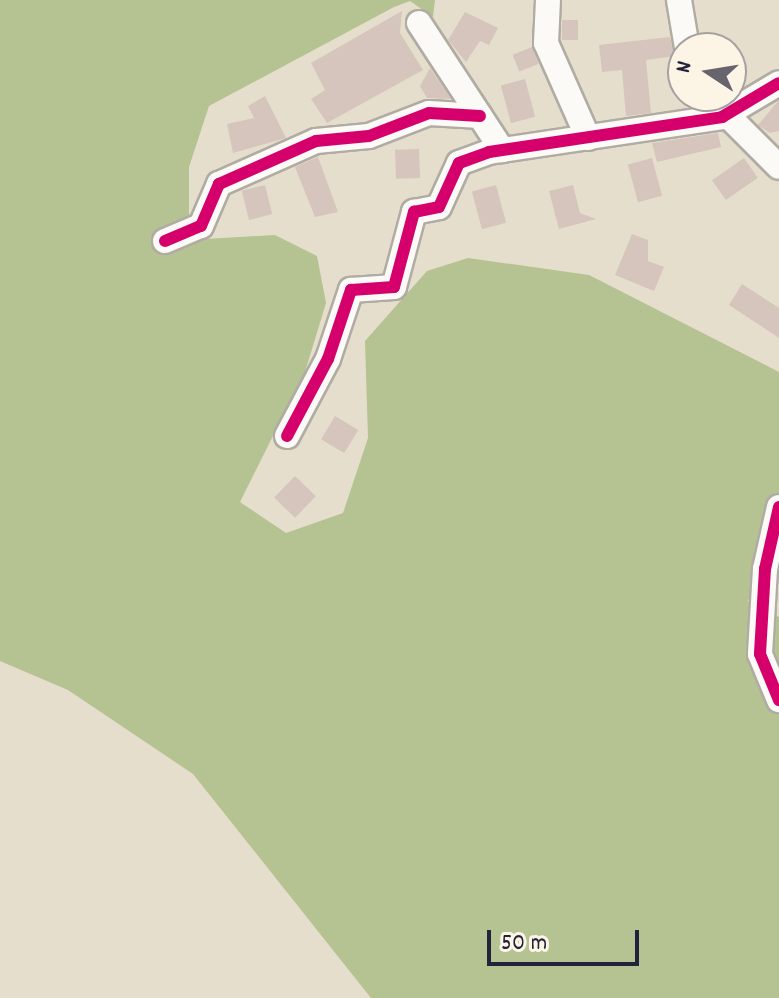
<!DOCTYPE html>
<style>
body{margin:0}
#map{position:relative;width:779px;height:998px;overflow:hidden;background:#e6decc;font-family:Dekko,sans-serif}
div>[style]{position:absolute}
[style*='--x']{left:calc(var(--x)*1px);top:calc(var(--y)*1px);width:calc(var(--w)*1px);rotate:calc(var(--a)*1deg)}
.forest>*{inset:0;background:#b5c291}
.building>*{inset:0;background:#d5c5bc;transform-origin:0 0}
.roads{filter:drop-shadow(2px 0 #b1aca3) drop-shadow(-2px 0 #b1aca3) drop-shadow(0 2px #b1aca3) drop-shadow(0 -2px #b1aca3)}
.street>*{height:24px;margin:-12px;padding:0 12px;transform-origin:12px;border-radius:12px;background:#fbfaf7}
.cycleway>*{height:12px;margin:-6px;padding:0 6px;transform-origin:6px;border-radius:6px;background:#d6006c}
span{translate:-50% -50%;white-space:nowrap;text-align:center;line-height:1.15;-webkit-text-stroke:7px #fcf5e5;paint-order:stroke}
.north{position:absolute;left:667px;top:32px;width:80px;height:80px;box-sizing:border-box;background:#fcf5e5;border:2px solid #a5a1a1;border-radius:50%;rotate:282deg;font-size:22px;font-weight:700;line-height:32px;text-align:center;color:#22223b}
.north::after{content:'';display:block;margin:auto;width:28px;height:36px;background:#67646e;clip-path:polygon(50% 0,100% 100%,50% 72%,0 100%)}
.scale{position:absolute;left:487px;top:930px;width:152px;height:36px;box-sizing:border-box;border:4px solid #22223b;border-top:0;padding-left:10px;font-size:24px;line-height:28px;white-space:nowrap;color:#22223b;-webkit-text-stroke:6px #fcf5e5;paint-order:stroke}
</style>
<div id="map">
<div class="forest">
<div style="clip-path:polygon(0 0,435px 0,433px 17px,410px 1px,394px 7px,209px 106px,189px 167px,189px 240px,275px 235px,317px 256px,326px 303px,305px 372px,240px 502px,286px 533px,343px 513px,368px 438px,365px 341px,427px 271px,468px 258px,589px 275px,779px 372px,779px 528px,748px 601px,779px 617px,779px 998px,371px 998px,193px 774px,68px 690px,0 661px)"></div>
</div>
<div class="building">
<div style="clip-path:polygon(402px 11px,400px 33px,423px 70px,327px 123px,311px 99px,325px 90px,311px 63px)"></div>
<div style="clip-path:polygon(465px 12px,498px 28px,489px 45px,480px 41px,466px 62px,448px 40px)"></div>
<div style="left:562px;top:20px;width:16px;height:20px"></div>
<div style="clip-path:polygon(670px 37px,675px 56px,646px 60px,651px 113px,626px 116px,622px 70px,602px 72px,599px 45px)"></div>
<div style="left:532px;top:47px;width:18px;height:21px;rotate:68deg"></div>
<div style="clip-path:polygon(430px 68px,451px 99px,450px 99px,427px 98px,420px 86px)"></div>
<div style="left:525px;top:79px;width:39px;height:25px;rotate:75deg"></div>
<div style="clip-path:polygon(265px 96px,286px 138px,233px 153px,227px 124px,254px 118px,248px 106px)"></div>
<div style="clip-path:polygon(779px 100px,779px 131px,770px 133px,758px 125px)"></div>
<div style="clip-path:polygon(718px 133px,721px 147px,657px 162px,652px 143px)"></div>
<div style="left:419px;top:149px;width:29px;height:24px;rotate:88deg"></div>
<div style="clip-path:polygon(318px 157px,338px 212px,315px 217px,295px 167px)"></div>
<div style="left:652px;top:158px;width:39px;height:25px;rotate:75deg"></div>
<div style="left:744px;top:158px;width:24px;height:39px;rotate:55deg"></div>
<div style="left:265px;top:185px;width:30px;height:24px;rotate:76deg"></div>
<div style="left:496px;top:185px;width:39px;height:25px;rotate:75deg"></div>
<div style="clip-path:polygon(573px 185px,580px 213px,596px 219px,559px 229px,549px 191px)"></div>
<div style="clip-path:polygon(632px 234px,648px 240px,648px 261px,664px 267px,654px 291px,615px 275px)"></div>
<div style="clip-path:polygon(742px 284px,779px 308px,779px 338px,729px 305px)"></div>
<div style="left:335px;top:416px;width:27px;height:27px;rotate:31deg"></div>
<div style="left:295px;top:476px;width:29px;height:30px;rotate:44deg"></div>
</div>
<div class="roads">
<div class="street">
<div style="--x:548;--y:0;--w:43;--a:92.7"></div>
<div style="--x:546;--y:43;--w:104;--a:66.1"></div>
<div style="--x:679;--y:0;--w:49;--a:80.5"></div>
<div style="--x:419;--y:23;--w:152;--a:56.8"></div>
<div style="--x:708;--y:96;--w:100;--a:45"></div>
<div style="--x:165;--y:241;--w:39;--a:-23"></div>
<div style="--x:201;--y:226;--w:46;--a:-66.8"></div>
<div style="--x:219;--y:184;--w:106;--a:-23.9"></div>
<div style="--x:316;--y:141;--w:53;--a:-5.4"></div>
<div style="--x:369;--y:136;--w:64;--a:-21"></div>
<div style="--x:429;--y:113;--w:51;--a:3.4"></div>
<div style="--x:287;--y:436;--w:87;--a:-62"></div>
<div style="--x:328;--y:359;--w:73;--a:-71.6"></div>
<div style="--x:351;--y:290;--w:43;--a:-4"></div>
<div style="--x:394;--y:287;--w:78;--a:-75.1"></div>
<div style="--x:414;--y:212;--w:25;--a:-11"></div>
<div style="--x:439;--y:207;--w:48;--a:-65.6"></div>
<div style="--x:459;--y:163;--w:32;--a:-20"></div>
<div style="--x:489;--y:152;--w:236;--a:-8.5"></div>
<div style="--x:722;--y:117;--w:66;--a:-30.8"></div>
<div style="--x:779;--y:507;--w:64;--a:102.7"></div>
<div style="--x:765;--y:569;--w:85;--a:93.4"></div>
<div style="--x:760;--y:654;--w:50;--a:67.6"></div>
</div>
</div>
<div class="cycleway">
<div style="--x:165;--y:241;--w:39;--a:-23"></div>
<div style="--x:201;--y:226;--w:46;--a:-66.8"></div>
<div style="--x:219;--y:184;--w:106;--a:-23.9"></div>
<div style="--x:316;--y:141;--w:53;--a:-5.4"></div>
<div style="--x:369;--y:136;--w:64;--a:-21"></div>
<div style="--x:429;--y:113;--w:51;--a:3.4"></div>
<div style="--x:287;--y:436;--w:87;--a:-62"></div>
<div style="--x:328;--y:359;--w:73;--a:-71.6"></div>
<div style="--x:351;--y:290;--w:43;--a:-4"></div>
<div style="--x:394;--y:287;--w:78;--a:-75.1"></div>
<div style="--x:414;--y:212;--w:25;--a:-11"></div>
<div style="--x:439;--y:207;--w:48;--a:-65.6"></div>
<div style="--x:459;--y:163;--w:32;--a:-20"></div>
<div style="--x:489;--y:152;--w:236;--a:-8.5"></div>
<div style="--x:722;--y:117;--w:66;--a:-30.8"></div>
<div style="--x:779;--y:507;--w:64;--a:102.7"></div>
<div style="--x:765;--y:569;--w:85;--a:93.4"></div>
<div style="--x:760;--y:654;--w:50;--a:67.6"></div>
</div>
<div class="north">N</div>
<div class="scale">50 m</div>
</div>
